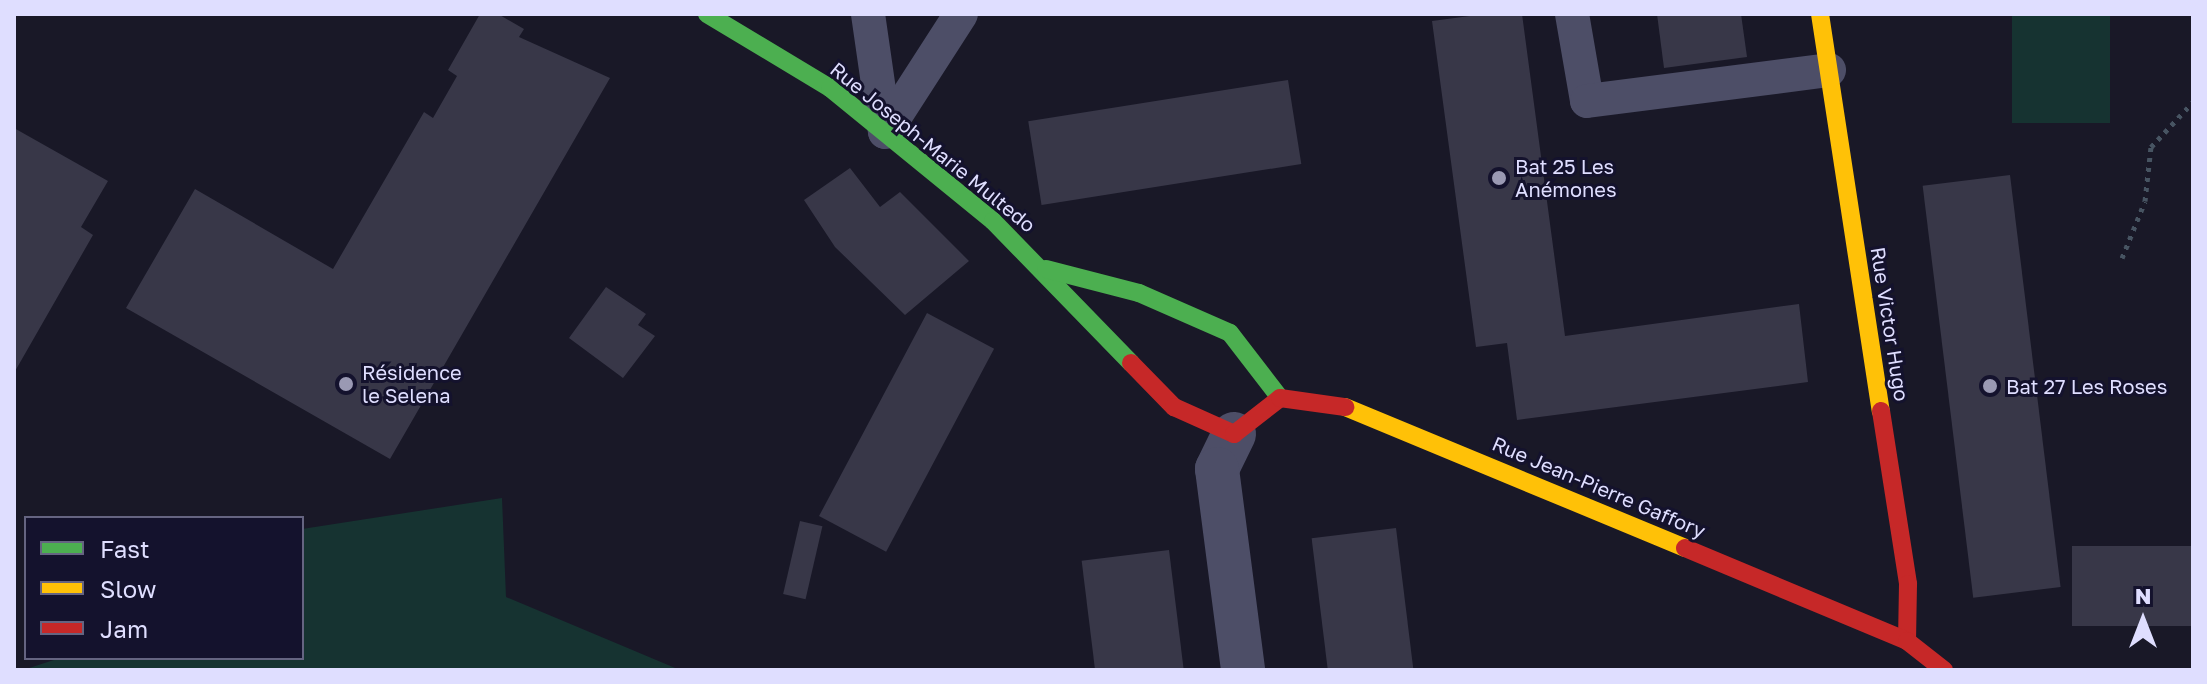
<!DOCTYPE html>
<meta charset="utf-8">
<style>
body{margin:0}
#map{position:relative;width:2207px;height:684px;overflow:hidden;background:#191827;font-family:"Golos Text",sans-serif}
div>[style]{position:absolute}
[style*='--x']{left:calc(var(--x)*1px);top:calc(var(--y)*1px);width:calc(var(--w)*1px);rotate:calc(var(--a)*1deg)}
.green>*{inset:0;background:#163331;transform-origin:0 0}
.building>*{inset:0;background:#383748;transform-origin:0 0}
.path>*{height:5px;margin-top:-2.5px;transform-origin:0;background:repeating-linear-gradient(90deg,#475462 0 4px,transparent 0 10px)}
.lane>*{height:34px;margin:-17px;padding:0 17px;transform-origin:17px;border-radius:17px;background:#4d4e67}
.street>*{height:44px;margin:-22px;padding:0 22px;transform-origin:22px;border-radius:22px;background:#4d4e67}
.fast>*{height:18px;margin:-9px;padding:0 9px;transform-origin:9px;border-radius:9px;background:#4caf50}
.slow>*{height:18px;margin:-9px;padding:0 9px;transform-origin:9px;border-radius:9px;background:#ffc107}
.jam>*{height:18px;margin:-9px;padding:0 9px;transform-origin:9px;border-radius:9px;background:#c62828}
.dots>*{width:22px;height:22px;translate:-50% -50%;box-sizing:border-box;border:4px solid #14122d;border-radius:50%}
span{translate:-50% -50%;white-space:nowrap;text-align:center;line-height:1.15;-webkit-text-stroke:6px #14122d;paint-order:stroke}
.street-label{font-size:20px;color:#dfdeff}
.poi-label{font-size:20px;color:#dfdeff}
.left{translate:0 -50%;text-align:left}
.frame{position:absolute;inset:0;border:16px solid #dfdeff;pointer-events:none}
.legend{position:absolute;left:24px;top:516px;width:280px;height:144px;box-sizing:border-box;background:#14122d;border:2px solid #656481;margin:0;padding:10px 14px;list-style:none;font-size:24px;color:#dfdeff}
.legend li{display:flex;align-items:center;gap:16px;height:40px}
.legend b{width:40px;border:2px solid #656481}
.north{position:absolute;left:2103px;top:580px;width:80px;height:80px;-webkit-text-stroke:6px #14122d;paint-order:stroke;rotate:0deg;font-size:22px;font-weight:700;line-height:32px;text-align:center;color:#dfdeff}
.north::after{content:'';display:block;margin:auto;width:28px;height:36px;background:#dfdeff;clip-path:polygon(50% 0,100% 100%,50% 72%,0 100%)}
</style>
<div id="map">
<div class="green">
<div style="left:2012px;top:14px;width:98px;height:109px"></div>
<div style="clip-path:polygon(502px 498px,506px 597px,680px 670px,23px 670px,60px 658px,302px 658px,302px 529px)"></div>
</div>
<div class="building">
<div style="clip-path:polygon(480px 14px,498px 14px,524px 29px,519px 37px,610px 78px,390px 459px,126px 308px,195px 189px,333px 269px,424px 112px,433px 118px,457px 76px,448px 70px)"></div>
<div style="clip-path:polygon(1485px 14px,1522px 14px,1565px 336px,1799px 304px,1808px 382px,1517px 420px,1507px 343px,1476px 347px,1432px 21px)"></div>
<div style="clip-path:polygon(1657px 14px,1741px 14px,1747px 57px,1664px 68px)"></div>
<div style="left:1288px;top:80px;width:85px;height:263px;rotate:81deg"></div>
<div style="clip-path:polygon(14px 128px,108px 181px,81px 227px,93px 235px,14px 373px)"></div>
<div style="clip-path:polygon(850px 168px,880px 207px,900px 192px,969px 261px,905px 315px,835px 247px,804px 200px)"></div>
<div style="left:2010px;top:175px;width:415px;height:88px;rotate:83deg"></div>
<div style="clip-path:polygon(606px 287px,646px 314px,638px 325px,655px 336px,623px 378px,569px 338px)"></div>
<div style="left:927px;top:313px;width:76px;height:230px;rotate:28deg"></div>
<div style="left:800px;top:521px;width:23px;height:75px;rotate:13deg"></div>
<div style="left:1396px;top:528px;width:143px;height:85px;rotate:83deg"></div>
<div style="left:2193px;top:546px;width:80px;height:121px;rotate:90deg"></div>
<div style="left:1169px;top:550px;width:121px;height:88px;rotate:83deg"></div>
</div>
<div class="path">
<div style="--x:2122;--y:258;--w:61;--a:-68"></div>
<div style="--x:2145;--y:201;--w:54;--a:-83.7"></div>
<div style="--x:2151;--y:147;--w:62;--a:-47"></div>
</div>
<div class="lane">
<div style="--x:868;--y:14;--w:119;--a:81.8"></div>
<div style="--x:1572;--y:14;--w:88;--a:80.2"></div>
<div style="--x:1587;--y:101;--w:244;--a:-7.3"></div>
<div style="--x:885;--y:132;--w:140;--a:-57.2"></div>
</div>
<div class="street">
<div style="--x:1234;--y:434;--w:39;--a:116"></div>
<div style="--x:1217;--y:469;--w:203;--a:82.6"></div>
</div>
<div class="fast">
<div style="--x:707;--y:14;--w:144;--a:31"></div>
<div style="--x:830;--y:88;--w:210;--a:39.2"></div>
<div style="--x:993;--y:221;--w:198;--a:45.8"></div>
<div style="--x:1046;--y:269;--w:96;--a:14.5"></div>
<div style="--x:1139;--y:293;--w:99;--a:23.7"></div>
<div style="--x:1230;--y:333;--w:82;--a:52.4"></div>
</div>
<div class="slow">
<div style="--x:1820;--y:14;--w:402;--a:81.3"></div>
<div style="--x:1345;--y:407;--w:368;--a:22.5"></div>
</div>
<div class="jam">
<div style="--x:1131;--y:363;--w:62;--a:45.7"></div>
<div style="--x:1174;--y:407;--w:66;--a:24.2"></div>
<div style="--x:1234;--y:434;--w:58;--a:-38"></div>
<div style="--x:1280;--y:398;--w:66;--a:7.9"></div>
<div style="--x:1881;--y:411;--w:175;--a:81.1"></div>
<div style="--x:1908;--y:584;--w:57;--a:91"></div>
<div style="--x:1685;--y:548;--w:241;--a:22.7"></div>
<div style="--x:1907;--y:641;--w:47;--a:38.1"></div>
</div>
<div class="dots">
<div style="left:1499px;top:178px;background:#9a99b3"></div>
<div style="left:346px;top:384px;background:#9a99b3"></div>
<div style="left:1990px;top:386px;background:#9a99b3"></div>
</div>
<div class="street-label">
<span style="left:933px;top:147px;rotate:39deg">Rue Joseph-Marie Multedo</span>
<span style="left:1890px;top:324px;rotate:81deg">Rue Victor Hugo</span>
<span style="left:1599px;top:487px;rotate:23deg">Rue Jean-Pierre Gaffory</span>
</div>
<div class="poi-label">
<span class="left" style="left:1515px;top:178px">Bat 25 Les<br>Anémones</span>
<span class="left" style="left:362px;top:384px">Résidence<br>le Selena</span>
<span class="left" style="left:2006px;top:386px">Bat 27 Les Roses</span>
</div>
<div class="frame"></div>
<ul class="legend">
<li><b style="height:10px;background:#4caf50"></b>Fast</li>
<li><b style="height:10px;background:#ffc107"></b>Slow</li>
<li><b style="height:10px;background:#c62828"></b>Jam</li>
</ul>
<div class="north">N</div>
</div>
